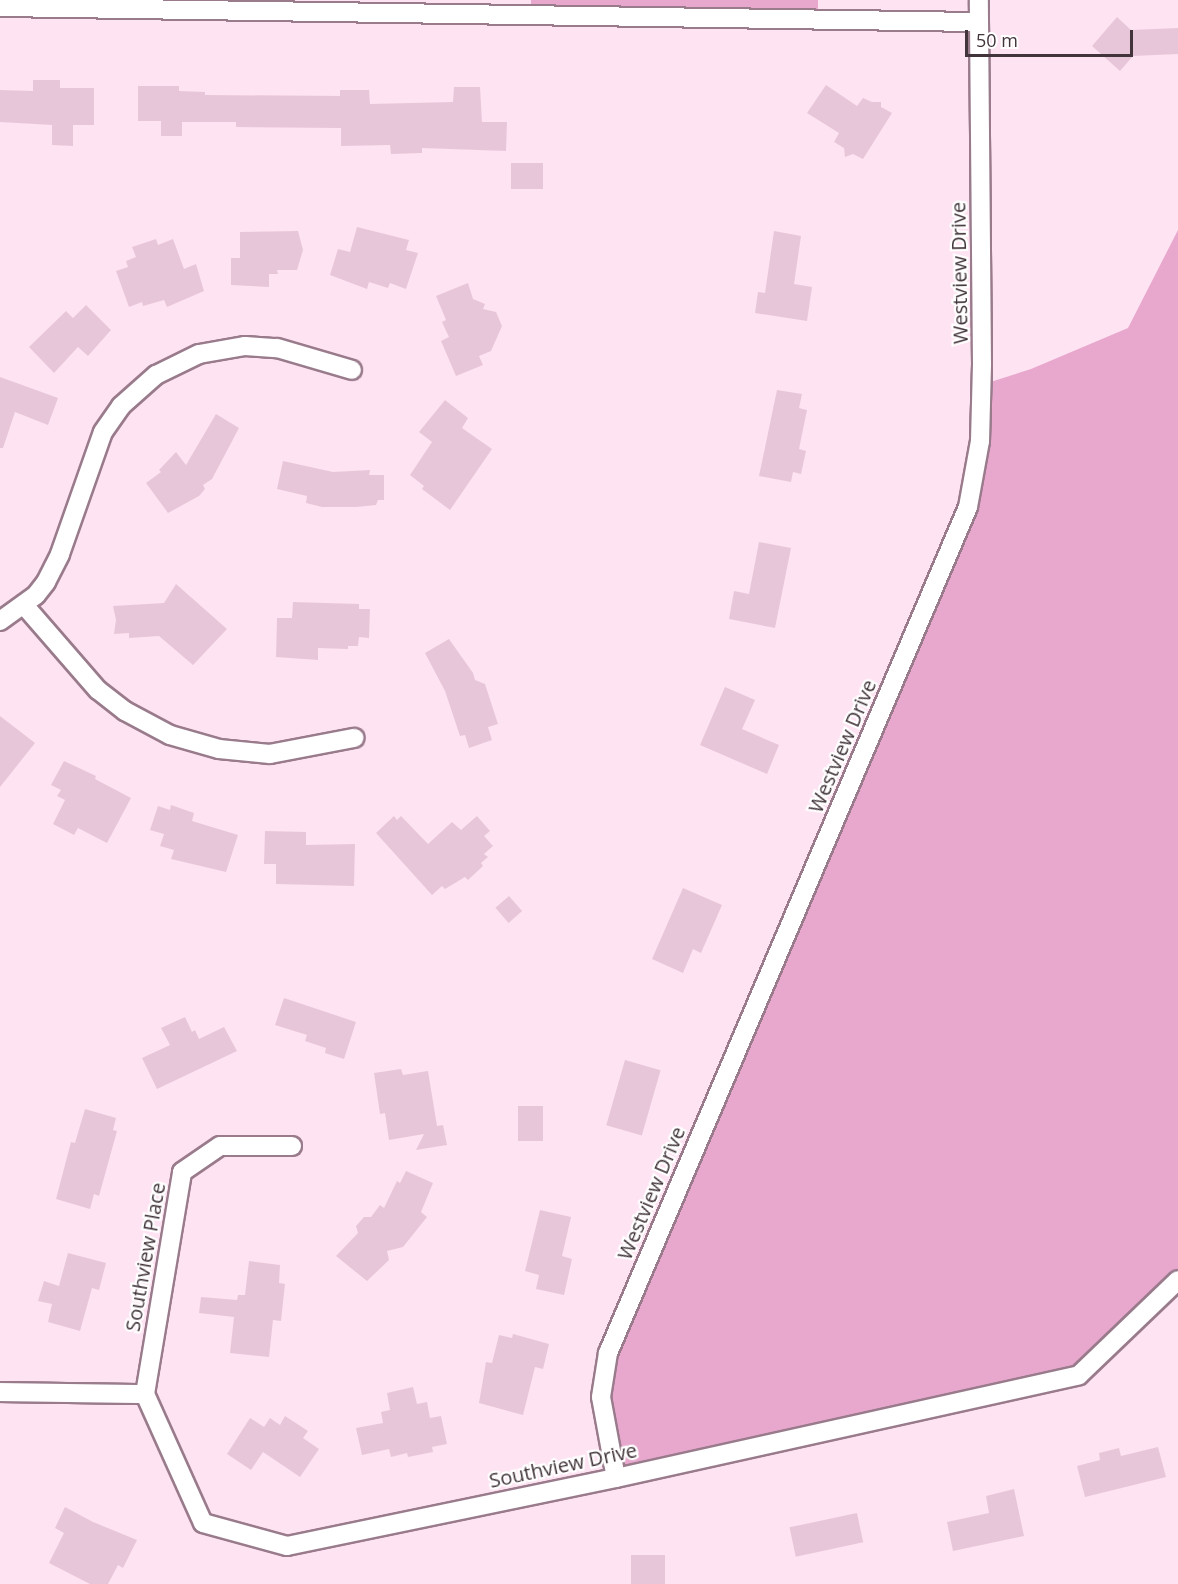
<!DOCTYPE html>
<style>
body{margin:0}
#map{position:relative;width:1178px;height:1584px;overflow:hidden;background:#fee3f2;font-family:"Open Sans",sans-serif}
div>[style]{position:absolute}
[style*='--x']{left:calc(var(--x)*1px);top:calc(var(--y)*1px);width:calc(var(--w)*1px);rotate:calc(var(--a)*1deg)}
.green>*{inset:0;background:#e8a8ce}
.building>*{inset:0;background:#e8c6d9;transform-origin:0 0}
.roads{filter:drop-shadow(2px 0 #997b8c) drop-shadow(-2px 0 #997b8c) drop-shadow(0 2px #997b8c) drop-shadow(0 -2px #997b8c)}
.street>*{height:18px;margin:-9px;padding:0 9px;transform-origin:9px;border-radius:9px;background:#fff}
span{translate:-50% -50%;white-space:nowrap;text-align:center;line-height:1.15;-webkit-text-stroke:4.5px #fff;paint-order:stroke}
.street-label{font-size:20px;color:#41343b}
.scale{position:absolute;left:965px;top:30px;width:168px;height:27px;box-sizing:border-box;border:3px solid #41343b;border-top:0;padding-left:8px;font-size:18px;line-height:21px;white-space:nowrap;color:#41343b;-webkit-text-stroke:4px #fff;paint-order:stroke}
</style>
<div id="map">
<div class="green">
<div style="clip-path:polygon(531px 0,818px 0,818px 21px,531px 17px)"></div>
<div style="clip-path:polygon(1178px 230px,1178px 1280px,1079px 1375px,616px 1478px,601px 1397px,608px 1353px,968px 507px,981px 385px,1031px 369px,1128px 328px)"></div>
</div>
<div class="building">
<div style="clip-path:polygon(1117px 17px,1131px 30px,1178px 28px,1178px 54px,1133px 56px,1120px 71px,1092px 46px)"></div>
<div style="clip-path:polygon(33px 80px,60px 80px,60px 88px,94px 88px,94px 125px,73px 125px,73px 146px,52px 145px,52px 125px,0 122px,0 90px,33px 91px)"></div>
<div style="clip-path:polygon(826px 85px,857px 106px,863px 98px,872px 102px,881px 102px,881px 107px,892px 113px,863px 159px,853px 154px,845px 157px,844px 148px,834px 142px,839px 133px,807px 113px)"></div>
<div style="clip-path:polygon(138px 86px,179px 86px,179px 91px,205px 92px,205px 95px,340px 96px,340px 90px,369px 90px,370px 104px,453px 102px,454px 87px,480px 87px,482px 122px,507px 122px,506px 151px,422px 148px,422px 153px,391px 154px,390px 145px,341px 146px,341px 128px,236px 127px,236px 122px,182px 122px,182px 136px,161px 136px,161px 121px,138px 121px)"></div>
<div style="left:511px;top:163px;width:32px;height:26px"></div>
<div style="clip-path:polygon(357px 227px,409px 240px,406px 250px,418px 253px,406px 289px,390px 283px,388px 288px,369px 282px,367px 289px,330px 275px,338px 249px,350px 252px)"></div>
<div style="clip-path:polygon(298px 231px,303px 250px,297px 270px,277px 270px,278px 274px,269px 274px,269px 287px,231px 285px,231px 258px,240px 258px,240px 232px)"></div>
<div style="clip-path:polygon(774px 231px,801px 236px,794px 284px,812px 287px,807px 321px,755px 313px,758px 292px,765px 293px)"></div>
<div style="clip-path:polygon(156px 239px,158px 245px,173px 239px,184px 269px,196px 264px,204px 291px,167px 307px,164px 300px,143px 306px,142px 302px,129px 307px,116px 271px,128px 267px,126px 261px,136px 257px,132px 247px)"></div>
<div style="clip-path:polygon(468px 283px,473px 299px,485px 304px,483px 309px,496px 312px,502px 326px,491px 351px,479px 356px,483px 365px,456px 376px,441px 341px,449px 337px,442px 322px,446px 320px,436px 296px)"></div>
<div style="clip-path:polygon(86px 305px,111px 330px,88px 356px,78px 347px,54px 373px,29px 347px,66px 311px,73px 318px)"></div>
<div style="clip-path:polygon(0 377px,58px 398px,48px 425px,15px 412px,3px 448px,0 448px)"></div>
<div style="clip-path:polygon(777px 390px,802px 394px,799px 408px,807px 410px,799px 449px,806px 451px,801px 474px,793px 472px,791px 482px,759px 476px)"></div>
<div style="clip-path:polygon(445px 400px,468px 418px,462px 428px,492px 449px,450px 510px,422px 489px,424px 486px,410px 475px,432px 442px,419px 432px)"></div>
<div style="clip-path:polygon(216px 414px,239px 428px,212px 479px,203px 485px,205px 489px,199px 496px,168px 513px,146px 483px,161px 472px,159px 470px,176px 452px,186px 465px)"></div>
<div style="clip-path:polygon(283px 461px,333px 472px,370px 470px,369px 475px,384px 475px,384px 500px,378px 500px,376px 505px,356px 507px,322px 507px,306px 503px,307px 496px,277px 489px)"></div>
<div style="clip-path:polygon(759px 542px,791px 548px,775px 628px,729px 619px,734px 591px,749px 594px)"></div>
<div style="clip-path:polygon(176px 584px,227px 629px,193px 665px,159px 636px,129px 638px,129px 633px,114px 634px,116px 620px,113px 606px,164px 603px)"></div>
<div style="clip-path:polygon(293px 602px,359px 604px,359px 609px,370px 609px,369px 638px,359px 637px,358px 646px,348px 646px,348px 649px,318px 648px,318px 660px,276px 657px,277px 618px,292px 618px)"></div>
<div style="clip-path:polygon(449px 639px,473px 673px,475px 680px,485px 684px,498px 724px,488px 727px,492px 740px,469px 748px,465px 735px,460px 736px,445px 691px,425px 653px)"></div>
<div style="clip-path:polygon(725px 687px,755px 700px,742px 729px,779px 745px,767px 774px,700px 745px)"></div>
<div style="clip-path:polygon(0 716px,35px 743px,0 787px)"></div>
<div style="clip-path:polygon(64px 761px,96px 776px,95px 779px,131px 798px,107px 843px,78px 828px,74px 835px,53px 824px,65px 800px,57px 796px,61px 790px,51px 785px)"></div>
<div style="clip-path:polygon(171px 805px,194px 813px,192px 821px,238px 835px,226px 872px,171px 859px,174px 850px,160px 846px,164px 834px,150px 830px,158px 806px,170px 810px)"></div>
<div style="clip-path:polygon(394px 816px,397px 820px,401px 816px,428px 844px,452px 822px,461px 830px,477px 816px,490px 831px,484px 836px,493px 846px,484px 854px,488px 857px,481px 863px,483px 866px,468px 880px,465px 877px,445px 889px,442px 886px,432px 895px,376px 833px)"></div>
<div style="clip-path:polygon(265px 831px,306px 832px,306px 845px,355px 844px,354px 886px,276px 884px,276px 864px,264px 864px)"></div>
<div style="clip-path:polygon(683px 888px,722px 905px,701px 953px,693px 949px,683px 973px,652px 959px)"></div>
<div style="left:509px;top:896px;width:20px;height:18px;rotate:49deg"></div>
<div style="clip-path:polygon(284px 998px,356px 1022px,344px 1059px,325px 1053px,326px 1048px,305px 1041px,307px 1035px,275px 1025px)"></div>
<div style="clip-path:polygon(185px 1017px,192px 1032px,195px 1030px,199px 1039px,224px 1027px,237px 1051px,157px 1089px,142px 1058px,170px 1045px,161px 1028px)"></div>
<div style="left:625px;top:1060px;width:37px;height:68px;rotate:16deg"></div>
<div style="clip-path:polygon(401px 1069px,403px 1075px,428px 1071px,437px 1126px,443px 1125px,447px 1145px,416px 1150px,424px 1134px,389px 1140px,385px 1113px,380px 1114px,374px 1073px)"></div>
<div style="left:518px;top:1106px;width:25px;height:35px"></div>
<div style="clip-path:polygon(85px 1109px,116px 1118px,113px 1130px,117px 1131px,99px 1196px,94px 1194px,90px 1209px,56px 1199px,71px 1142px,75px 1143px)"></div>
<div style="clip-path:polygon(406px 1171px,433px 1183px,421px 1212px,427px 1217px,403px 1247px,387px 1251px,389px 1260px,367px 1281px,336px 1256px,358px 1233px,356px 1226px,364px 1217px,371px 1217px,380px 1205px,384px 1208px,397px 1181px,400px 1183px)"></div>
<div style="clip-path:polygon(540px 1210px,571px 1217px,562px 1256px,572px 1259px,564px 1295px,536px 1289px,539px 1275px,525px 1271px)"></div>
<div style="clip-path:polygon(68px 1253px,106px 1263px,99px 1290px,92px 1288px,80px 1331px,48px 1322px,52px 1304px,38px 1301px,44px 1281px,59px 1286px)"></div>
<div style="clip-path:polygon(249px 1261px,280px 1265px,279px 1283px,285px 1284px,281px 1321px,273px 1320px,269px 1357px,230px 1353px,234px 1317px,199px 1313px,201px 1297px,237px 1300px,238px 1295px,245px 1295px)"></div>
<div style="clip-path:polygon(513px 1334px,549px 1344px,543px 1369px,535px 1367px,523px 1415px,479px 1403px,486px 1362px,492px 1363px,499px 1335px,512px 1338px)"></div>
<div style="clip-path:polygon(413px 1387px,417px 1404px,427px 1402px,430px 1418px,441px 1416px,447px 1444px,432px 1447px,433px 1452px,408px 1457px,407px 1453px,391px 1457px,389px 1449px,362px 1455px,356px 1428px,383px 1423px,381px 1412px,390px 1410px,387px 1393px)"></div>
<div style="clip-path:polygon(285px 1416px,308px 1431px,303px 1438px,319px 1449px,300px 1477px,263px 1452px,251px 1470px,227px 1454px,250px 1418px,264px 1427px,270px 1418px,280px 1425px)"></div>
<div style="clip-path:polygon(1158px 1447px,1166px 1477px,1085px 1497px,1077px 1466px,1100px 1460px,1099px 1453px,1119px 1448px,1121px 1456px)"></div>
<div style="clip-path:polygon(1014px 1489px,1024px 1536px,953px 1551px,947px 1522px,989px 1513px,986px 1496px)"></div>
<div style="clip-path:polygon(65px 1507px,93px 1522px,137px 1540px,123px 1568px,118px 1565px,108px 1584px,90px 1584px,49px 1563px,64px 1533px,55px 1528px)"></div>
<div style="left:857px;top:1513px;width:30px;height:69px;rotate:78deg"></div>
<div style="left:631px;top:1555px;width:34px;height:29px"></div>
</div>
<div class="roads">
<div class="street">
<div style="--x:0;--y:7;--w:979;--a:0.88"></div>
<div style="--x:24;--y:605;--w:113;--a:49"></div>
<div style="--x:98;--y:690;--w:34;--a:38"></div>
<div style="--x:125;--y:711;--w:51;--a:28.1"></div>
<div style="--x:170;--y:735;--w:51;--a:15.9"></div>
<div style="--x:219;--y:749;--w:51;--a:5.6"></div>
<div style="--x:270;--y:754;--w:86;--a:-10.8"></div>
<div style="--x:0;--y:621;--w:44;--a:-35.8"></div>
<div style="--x:36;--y:595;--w:16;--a:-52"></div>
<div style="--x:46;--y:582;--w:31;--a:-63"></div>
<div style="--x:60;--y:554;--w:129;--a:-70.6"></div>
<div style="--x:103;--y:432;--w:32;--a:-55"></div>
<div style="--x:121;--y:406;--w:47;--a:-41.5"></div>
<div style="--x:156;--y:375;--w:48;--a:-26"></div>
<div style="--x:199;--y:354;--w:47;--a:-9.9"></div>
<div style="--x:245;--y:346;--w:32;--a:4"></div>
<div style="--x:277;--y:348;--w:78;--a:16.3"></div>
<div style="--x:0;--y:1392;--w:145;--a:0.8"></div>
<div style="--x:145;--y:1394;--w:141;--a:65.8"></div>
<div style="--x:203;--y:1523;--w:87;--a:15.3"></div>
<div style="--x:287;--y:1546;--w:336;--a:-11.7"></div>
<div style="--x:616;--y:1478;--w:474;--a:-12.5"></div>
<div style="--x:1079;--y:1375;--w:137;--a:-43.8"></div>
<div style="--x:145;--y:1394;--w:225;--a:-80.5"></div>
<div style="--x:182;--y:1172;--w:46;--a:-34.4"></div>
<div style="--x:220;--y:1146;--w:72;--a:0"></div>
<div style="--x:616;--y:1478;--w:82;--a:-100.5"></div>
<div style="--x:601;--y:1397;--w:45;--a:-81"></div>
<div style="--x:608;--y:1353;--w:919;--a:-66.95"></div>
<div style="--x:968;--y:507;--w:67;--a:-79.7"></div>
<div style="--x:980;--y:441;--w:77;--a:-88.5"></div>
<div style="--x:982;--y:364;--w:364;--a:-90.5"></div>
</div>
</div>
<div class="street-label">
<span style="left:959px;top:273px;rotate:-91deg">Westview Drive</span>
<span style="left:842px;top:746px;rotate:-67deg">Westview Drive</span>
<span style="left:651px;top:1193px;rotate:-67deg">Westview Drive</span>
<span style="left:145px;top:1257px;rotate:-80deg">Southview Place</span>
<span style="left:563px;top:1465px;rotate:-12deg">Southview Drive</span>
</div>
<div class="scale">50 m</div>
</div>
